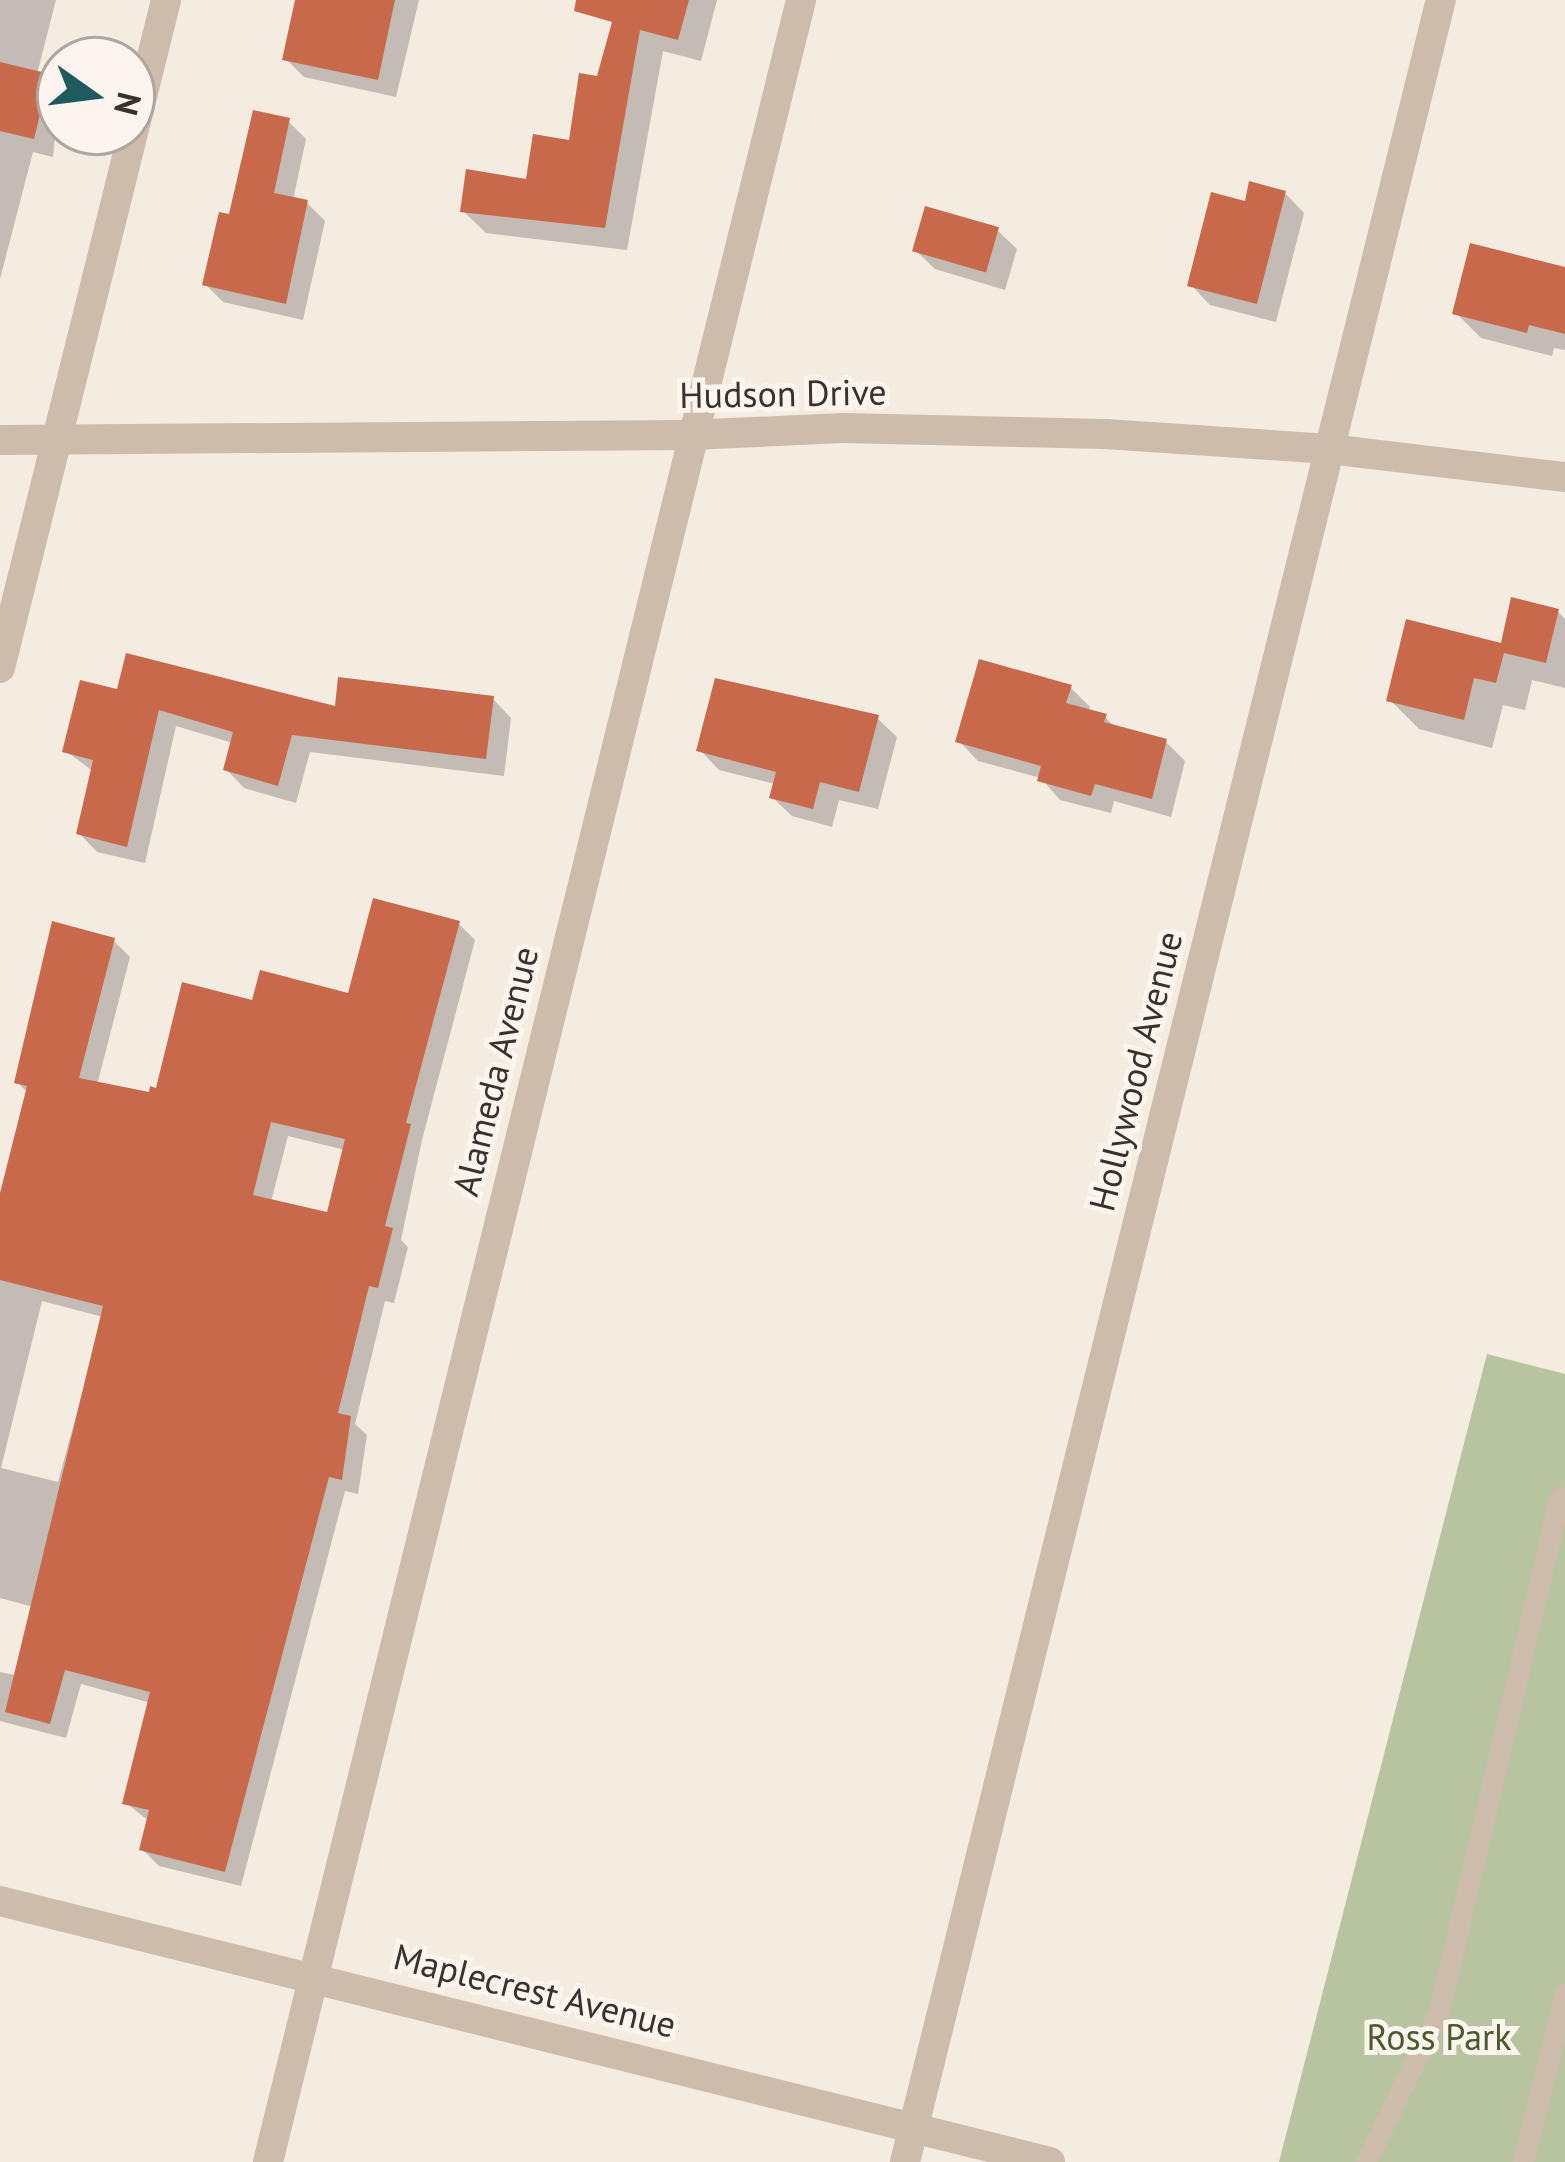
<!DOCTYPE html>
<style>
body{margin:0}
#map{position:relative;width:1565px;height:2162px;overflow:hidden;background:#f4ebe1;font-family:"PT Sans",sans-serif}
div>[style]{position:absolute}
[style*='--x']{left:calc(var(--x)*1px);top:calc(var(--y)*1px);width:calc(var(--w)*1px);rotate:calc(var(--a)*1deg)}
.green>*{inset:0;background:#b8c4a0}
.shadow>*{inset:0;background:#0003}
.building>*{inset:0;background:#c8694b;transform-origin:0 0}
.service>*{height:21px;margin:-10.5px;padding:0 10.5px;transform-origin:10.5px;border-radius:10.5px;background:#cdbbac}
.minor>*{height:30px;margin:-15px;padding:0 15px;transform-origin:15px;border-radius:15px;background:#cdbbac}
.tertiary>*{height:30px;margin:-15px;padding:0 15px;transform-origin:15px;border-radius:15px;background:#cdbbac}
span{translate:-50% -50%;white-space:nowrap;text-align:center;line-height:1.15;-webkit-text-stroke:10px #fbf5ee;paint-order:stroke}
.street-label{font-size:36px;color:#3b302b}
.park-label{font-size:36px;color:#4a5a2e}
.north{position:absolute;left:36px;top:36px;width:120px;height:120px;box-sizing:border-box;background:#fbf5ee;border:3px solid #aea6a0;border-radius:50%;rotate:104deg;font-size:33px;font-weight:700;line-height:48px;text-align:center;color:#3b302b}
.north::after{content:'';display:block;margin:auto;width:42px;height:54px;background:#1f5a5e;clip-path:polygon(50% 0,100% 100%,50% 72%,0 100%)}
</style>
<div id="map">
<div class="green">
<div style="clip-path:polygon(1487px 1354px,1565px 1374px,1565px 2162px,1279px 2162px)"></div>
</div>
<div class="shadow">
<div style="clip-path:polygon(0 0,56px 0,37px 74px,60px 88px,53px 157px,33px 152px,0 279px)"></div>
<div style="clip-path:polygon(298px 0,419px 0,396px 97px,304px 77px,286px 59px)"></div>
<div style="clip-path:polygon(621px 0,717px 0,701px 61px,663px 51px,627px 250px,486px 233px,463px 211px,528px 182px,571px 144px,599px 79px)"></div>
<div style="clip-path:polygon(288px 121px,306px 139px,293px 200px,307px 203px,325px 221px,303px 320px,223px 302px,205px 284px,232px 218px)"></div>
<div style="clip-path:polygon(1285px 193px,1304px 213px,1276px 322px,1210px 305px,1191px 285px,1247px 205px)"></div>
<div style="clip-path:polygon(997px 230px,1017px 249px,1005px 290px,935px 269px,915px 250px)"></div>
<div style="clip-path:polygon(1565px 270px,1565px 350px,1554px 348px,1552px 356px,1481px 338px,1456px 313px)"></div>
<div style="clip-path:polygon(1557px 611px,1565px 619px,1565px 688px,1532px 680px,1525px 710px,1503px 705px,1492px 748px,1419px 729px,1390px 700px,1503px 646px)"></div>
<div style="clip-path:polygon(1070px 687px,1090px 707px,1088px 712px,1105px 717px,1117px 729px,1166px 742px,1185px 761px,1171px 817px,1114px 801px,1111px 813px,1060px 800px,1041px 778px,978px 761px,959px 741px)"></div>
<div style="clip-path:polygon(119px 693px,337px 710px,493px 699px,511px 718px,504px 776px,310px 752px,296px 803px,244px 788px,226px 769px,233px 743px,176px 726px,145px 863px,97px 852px,79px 833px,94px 772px,66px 751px)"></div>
<div style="clip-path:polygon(877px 718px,897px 737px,878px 809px,839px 800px,832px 827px,792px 816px,772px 797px,775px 784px,719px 770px,700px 750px)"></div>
<div style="clip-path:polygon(evenodd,459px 924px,475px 940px,422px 1140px,401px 1240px,408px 1247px,394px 1303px,385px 1301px,355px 1424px,367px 1435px,358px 1494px,345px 1491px,241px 1886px,159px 1866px,142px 1849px,149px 1821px,126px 1803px,151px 1703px,81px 1684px,66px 1738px,0 1721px,0 1672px,15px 1675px,34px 1607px,0 1598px,0 1205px,28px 1093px,17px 1082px,113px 940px,130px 957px,97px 1085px,151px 1096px,254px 1003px,350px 996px,459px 924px,288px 1136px,345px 1150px,329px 1216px,271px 1202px,288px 1136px,459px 924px,42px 1301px,103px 1317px,58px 1482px,1px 1468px,42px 1301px)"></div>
</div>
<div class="building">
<div style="clip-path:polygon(295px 0,395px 0,378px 80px,282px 60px)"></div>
<div style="clip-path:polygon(576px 0,689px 0,678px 40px,640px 30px,605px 228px,460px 212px,466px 169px,526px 179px,533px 134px,569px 140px,579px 73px,597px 76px,612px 22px,574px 11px)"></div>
<div style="clip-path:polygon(0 62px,50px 74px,34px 139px,0 131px)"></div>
<div style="clip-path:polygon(253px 110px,290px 118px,274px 193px,308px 200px,286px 304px,202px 285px,219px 212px,229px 214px)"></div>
<div style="clip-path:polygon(1249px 181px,1286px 191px,1257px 304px,1187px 286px,1211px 192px,1245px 201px)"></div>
<div style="left:925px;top:206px;width:77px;height:47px;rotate:16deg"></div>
<div style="clip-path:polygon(1470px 243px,1565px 267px,1565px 334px,1529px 325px,1527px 333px,1452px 314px)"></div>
<div style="clip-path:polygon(1511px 597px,1559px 609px,1546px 663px,1504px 653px,1496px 683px,1474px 678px,1464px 720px,1386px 701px,1406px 619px,1501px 643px)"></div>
<div style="clip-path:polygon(126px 653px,335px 706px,338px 677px,494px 696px,486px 759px,292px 735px,278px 786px,223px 770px,233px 732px,159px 710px,127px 847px,76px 834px,93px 760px,62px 752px,80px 680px,117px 689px)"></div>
<div style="clip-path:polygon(979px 659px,1072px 685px,1066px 703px,1107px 714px,1104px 722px,1167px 739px,1152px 799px,1095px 784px,1091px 796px,1037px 781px,1041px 766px,955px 742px)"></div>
<div style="clip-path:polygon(715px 678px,879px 715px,859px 792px,820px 782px,813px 809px,769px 798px,776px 772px,696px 751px)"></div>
<div style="clip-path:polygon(evenodd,373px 898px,460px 921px,406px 1123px,411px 1124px,385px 1226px,393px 1228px,378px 1288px,369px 1286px,338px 1413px,351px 1416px,342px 1480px,329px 1477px,225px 1872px,139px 1850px,149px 1810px,122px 1804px,150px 1692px,65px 1670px,50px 1724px,5px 1712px,103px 1306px,0 1280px,0 1193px,27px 1086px,14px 1083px,52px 921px,115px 938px,79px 1078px,149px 1092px,150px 1086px,156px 1088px,182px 982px,252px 1000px,260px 970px,348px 993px,373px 898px,271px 1122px,345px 1139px,327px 1212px,253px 1195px,271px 1122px)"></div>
</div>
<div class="service">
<div style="--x:1366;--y:2162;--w:168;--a:-64.2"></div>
<div style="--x:1439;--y:2011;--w:526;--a:-76.81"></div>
<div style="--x:1559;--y:1499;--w:7;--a:-34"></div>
<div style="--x:1523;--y:2162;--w:174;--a:-76"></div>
</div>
<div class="minor">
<div style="--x:0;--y:668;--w:688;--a:-76.04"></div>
<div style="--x:0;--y:1901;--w:1082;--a:13.96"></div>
<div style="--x:268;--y:2162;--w:2227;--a:-76.15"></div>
<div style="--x:905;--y:2162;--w:2227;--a:-76.08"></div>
</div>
<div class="tertiary">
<div style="--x:0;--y:440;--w:690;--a:-0.42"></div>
<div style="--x:690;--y:435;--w:153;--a:-2.6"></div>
<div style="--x:843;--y:428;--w:262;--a:1.3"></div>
<div style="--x:1105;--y:434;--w:225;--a:3.8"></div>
<div style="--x:1329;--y:449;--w:238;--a:6.8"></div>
</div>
<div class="street-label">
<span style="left:783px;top:393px;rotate:-1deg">Hudson Drive</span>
<span style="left:495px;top:1071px;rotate:-76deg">Alameda Avenue</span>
<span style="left:1135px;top:1071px;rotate:-76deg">Hollywood Avenue</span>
<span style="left:535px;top:1990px;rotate:14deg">Maplecrest Avenue</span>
</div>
<div class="park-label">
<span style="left:1439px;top:2037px">Ross Park</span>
</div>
<div class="north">N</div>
</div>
